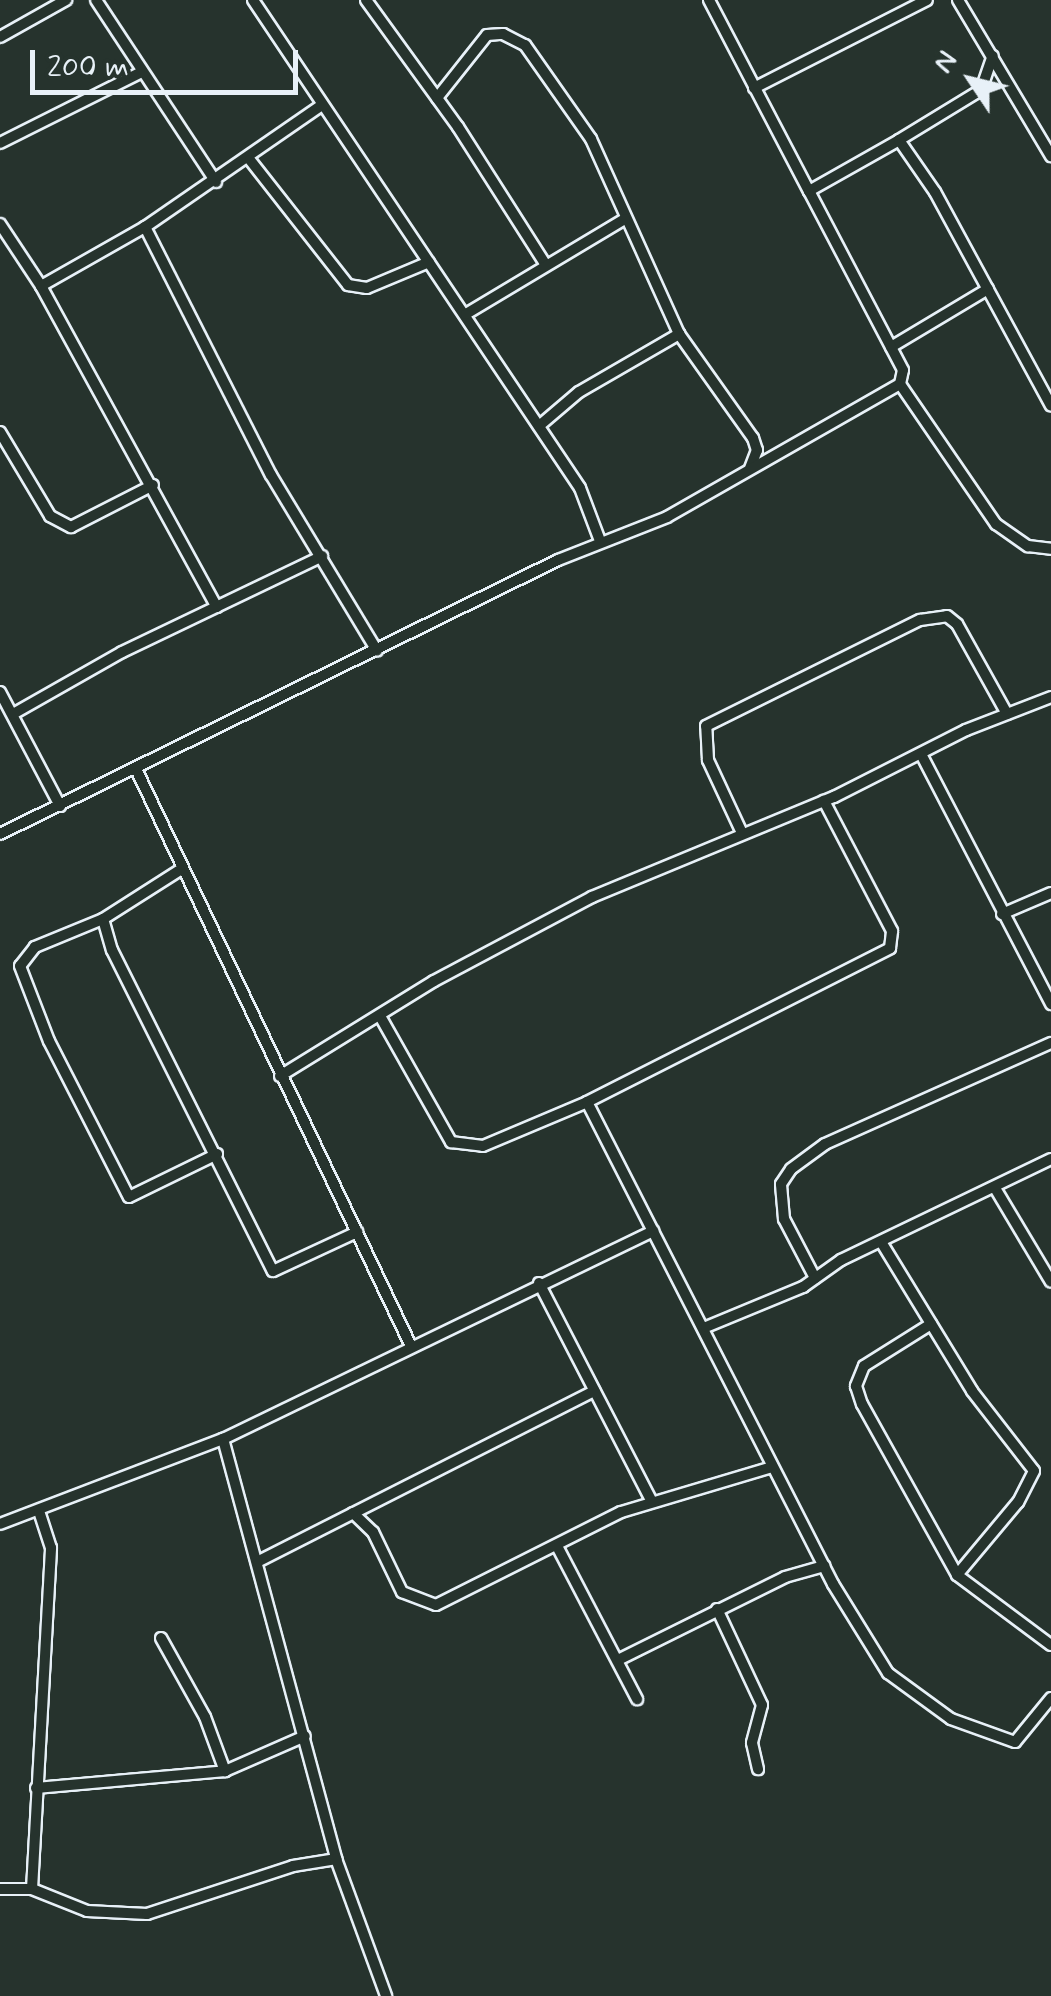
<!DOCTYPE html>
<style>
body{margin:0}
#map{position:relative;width:1051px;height:1996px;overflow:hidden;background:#26332d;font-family:Mynerve,sans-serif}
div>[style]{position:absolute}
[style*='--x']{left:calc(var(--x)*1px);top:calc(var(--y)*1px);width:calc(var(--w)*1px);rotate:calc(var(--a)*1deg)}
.roads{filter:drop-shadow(2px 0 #e8f1f8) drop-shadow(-2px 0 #e8f1f8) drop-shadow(0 2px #e8f1f8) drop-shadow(0 -2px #e8f1f8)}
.minor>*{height:10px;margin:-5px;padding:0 5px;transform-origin:5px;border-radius:5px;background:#26332d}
span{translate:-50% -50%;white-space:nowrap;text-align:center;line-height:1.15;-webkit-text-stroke:8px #26332d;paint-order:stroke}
.north{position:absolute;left:921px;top:30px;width:100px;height:100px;-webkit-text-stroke:8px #26332d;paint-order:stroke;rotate:305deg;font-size:28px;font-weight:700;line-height:40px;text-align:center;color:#e8f1f8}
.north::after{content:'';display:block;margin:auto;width:35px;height:45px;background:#e8f1f8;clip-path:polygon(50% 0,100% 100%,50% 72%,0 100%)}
.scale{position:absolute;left:30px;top:50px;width:268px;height:45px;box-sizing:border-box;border:5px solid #e8f1f8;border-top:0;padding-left:12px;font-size:30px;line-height:35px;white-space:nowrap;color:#e8f1f8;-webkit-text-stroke:8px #26332d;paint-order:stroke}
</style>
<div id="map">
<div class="roads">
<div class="minor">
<div style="--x:96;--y:0;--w:218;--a:56.6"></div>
<div style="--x:253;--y:0;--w:587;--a:56.17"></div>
<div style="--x:580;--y:488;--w:57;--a:69.3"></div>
<div style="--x:366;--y:0;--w:157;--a:54.1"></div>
<div style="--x:458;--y:127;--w:164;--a:57.5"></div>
<div style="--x:709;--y:0;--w:216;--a:62.4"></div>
<div style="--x:958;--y:0;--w:182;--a:59.2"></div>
<div style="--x:0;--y:37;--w:76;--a:-29.3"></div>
<div style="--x:754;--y:88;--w:194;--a:-27"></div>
<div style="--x:437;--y:98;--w:80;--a:-51.6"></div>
<div style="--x:487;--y:35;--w:16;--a:-4"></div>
<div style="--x:503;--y:34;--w:25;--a:27"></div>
<div style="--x:525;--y:45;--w:115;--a:54.9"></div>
<div style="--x:591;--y:139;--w:214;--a:65.7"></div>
<div style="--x:679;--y:334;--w:128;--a:54.6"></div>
<div style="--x:753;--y:438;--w:13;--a:72"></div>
<div style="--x:757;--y:450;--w:19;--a:111"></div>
<div style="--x:322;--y:105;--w:215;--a:145.4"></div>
<div style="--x:145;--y:227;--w:278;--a:63.1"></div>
<div style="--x:271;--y:475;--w:205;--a:58.9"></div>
<div style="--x:899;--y:140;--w:96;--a:-31.4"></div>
<div style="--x:981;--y:90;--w:36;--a:-71"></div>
<div style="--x:0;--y:143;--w:159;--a:-26.6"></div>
<div style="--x:250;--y:160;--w:159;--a:51.9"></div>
<div style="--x:348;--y:285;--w:19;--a:9"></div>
<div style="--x:367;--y:288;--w:67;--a:-22.8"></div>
<div style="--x:0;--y:224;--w:74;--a:56.5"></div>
<div style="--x:41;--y:286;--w:366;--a:61.3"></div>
<div style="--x:41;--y:286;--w:120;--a:-29.6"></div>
<div style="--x:466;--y:314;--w:185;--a:-30.9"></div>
<div style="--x:891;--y:347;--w:113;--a:-30.9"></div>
<div style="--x:900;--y:384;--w:170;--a:55.6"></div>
<div style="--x:996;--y:524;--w:39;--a:35"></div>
<div style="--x:1028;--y:546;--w:23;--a:7"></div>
<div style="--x:539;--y:426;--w:52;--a:-40.4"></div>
<div style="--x:579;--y:392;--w:116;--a:-30.1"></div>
<div style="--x:0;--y:432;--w:98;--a:59.2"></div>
<div style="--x:50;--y:516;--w:24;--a:28"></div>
<div style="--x:71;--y:527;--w:92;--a:-27.1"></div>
<div style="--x:0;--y:692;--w:129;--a:62.2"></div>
<div style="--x:13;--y:714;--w:125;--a:-29.6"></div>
<div style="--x:122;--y:652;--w:222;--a:-25.6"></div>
<div style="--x:921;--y:754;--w:282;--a:62.5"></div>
<div style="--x:136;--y:769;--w:639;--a:64.52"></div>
<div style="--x:742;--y:833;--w:81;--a:-115"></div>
<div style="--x:708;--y:760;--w:34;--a:-93"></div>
<div style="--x:706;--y:726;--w:239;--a:-26.4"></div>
<div style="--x:920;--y:620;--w:27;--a:-8"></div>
<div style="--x:947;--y:616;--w:13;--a:39"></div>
<div style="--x:957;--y:624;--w:103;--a:60.9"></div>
<div style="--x:0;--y:834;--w:622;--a:-26.15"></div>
<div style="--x:558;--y:560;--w:117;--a:-21.5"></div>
<div style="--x:667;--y:517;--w:268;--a:-29.7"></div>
<div style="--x:900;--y:384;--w:14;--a:-78"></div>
<div style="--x:903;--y:370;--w:202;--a:-117.7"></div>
<div style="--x:809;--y:191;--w:103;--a:-29.5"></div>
<div style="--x:899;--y:140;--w:63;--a:55.3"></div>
<div style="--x:935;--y:192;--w:243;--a:61.5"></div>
<div style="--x:180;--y:870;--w:91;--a:147.5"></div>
<div style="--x:103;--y:919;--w:74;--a:157.6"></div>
<div style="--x:35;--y:947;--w:24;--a:128"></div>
<div style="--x:20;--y:966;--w:80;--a:68.9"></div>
<div style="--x:49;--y:1041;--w:175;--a:62.9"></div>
<div style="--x:129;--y:1197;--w:98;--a:-26"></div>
<div style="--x:1002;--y:914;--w:53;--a:-23.2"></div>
<div style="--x:103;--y:919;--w:32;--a:74"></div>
<div style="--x:112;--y:950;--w:359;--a:63.4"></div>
<div style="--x:273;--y:1271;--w:93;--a:-24.9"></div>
<div style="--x:380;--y:1016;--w:145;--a:60.6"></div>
<div style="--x:451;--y:1142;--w:32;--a:7"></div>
<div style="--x:483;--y:1146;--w:113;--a:-22.9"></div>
<div style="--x:587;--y:1102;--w:340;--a:-26.9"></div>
<div style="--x:890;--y:948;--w:17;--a:-83"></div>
<div style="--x:892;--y:931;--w:147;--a:-117.6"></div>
<div style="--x:280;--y:1076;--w:181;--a:-31.7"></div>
<div style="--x:434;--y:981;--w:179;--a:-28"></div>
<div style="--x:592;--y:897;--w:262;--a:-22.5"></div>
<div style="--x:834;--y:797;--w:148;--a:-26.9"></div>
<div style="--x:966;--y:730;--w:91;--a:-21.2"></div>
<div style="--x:587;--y:1102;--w:541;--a:62.96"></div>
<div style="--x:833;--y:1584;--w:105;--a:58.3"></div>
<div style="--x:888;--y:1673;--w:78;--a:36.1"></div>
<div style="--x:951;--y:1719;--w:68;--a:19.8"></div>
<div style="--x:1015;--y:1742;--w:57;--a:-50.7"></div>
<div style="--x:995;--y:1188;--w:109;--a:59.2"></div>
<div style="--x:883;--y:1245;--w:171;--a:58.6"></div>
<div style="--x:972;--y:1391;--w:101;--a:52.2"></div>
<div style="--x:1034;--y:1471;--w:35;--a:117"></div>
<div style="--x:1018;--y:1502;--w:95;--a:129.9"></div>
<div style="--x:815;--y:1278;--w:67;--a:-117.7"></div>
<div style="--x:784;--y:1219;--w:35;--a:-95"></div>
<div style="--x:781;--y:1184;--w:18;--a:-56"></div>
<div style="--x:791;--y:1169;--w:42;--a:-36.3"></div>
<div style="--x:825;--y:1144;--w:248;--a:-24.1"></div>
<div style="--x:539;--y:1283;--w:246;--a:62.7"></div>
<div style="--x:931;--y:1324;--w:79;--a:147.9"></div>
<div style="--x:864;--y:1366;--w:22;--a:112"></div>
<div style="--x:856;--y:1386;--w:19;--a:72"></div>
<div style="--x:862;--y:1404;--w:196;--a:60.9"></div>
<div style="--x:957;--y:1575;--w:117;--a:36.7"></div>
<div style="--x:706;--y:1327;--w:105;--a:-22.4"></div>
<div style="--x:803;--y:1287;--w:47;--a:-35.4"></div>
<div style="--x:841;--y:1260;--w:233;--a:-25.7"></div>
<div style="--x:223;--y:1439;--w:435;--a:74.9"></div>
<div style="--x:353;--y:1513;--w:28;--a:44"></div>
<div style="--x:373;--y:1532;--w:67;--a:64.2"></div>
<div style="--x:402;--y:1592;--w:36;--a:21"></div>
<div style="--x:436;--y:1605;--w:207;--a:-26.7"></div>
<div style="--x:621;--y:1512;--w:158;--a:-16.6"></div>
<div style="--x:0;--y:1524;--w:239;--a:-20.9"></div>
<div style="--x:223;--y:1439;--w:478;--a:-25.8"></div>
<div style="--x:557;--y:1546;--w:173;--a:62.4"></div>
<div style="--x:259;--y:1561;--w:376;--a:-26.9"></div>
<div style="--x:717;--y:1609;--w:106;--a:64.9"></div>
<div style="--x:762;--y:1705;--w:39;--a:105"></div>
<div style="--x:752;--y:1743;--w:27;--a:77"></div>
<div style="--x:161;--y:1638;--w:90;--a:60.9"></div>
<div style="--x:205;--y:1717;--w:58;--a:69.7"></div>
<div style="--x:620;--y:1659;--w:184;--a:-26.4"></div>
<div style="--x:785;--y:1577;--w:41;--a:-15.8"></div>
<div style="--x:36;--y:1788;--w:190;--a:-5.1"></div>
<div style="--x:225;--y:1771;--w:87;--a:-23.6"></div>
<div style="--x:0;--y:1889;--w:32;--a:0"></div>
<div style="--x:32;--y:1889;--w:59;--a:21.8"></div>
<div style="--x:87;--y:1911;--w:60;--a:2.9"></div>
<div style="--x:147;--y:1914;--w:154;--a:-18.2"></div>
<div style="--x:293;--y:1866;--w:44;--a:-9.2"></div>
<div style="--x:336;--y:1859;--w:146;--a:69.9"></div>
<div style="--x:32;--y:1889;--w:342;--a:-86.8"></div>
<div style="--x:51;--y:1548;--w:39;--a:-108"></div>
</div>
</div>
<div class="north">N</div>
<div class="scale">200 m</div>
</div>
